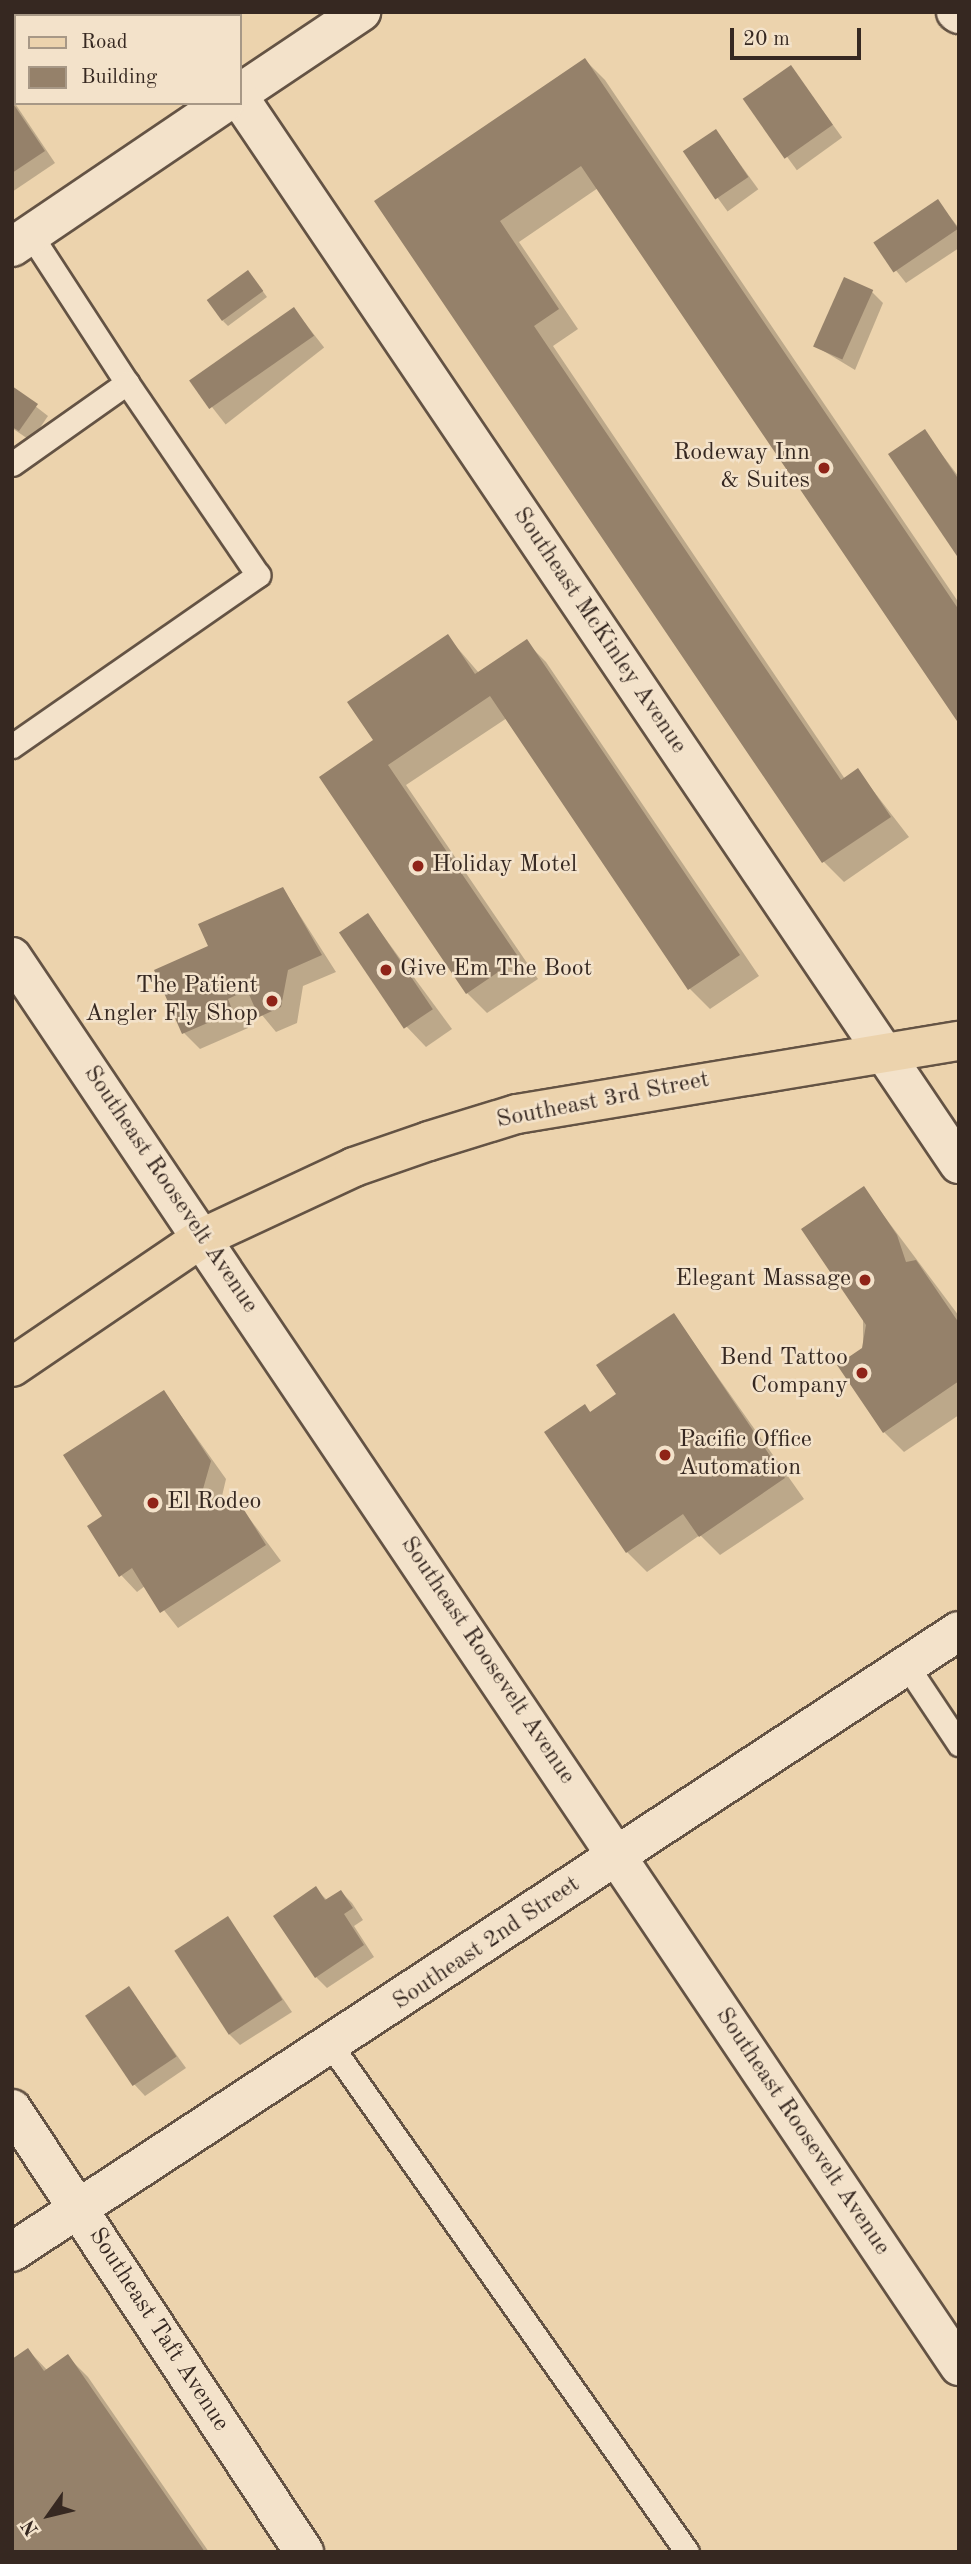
<!DOCTYPE html>
<style>
body{margin:0}
#map{position:relative;width:971px;height:2564px;overflow:hidden;background:#ecd3ad;font-family:"Old Standard TT",serif}
div>[style]{position:absolute}
[style*='--x']{left:calc(var(--x)*1px);top:calc(var(--y)*1px);width:calc(var(--w)*1px);rotate:calc(var(--a)*1deg)}
.shadow>*{inset:0;background:#0003;transform-origin:0 0}
.building>*{inset:0;background:#95816a;transform-origin:0 0}
.roads{filter:drop-shadow(2px 0 #645344) drop-shadow(-2px 0 #645344) drop-shadow(0 2px #645344) drop-shadow(0 -2px #645344)}
.service>*{height:23px;margin:-11.5px;padding:0 11.5px;transform-origin:11.5px;border-radius:11.5px;background:#f3e2ca}
.minor>*{height:38px;margin:-19px;padding:0 19px;transform-origin:19px;border-radius:19px;background:#f3e2ca}
.primary>*{height:38px;margin:-19px;padding:0 19px;transform-origin:19px;border-radius:19px;background:#ecd3ad}
.dots>*{width:19px;height:19px;translate:-50% -50%;box-sizing:border-box;border:4px solid #f3e2ca;border-radius:50%}
span{translate:-50% -50%;white-space:nowrap;text-align:center;line-height:1.15;-webkit-text-stroke:5px #f3e2ca;paint-order:stroke}
.poi-label{font-size:24px;color:#362821}
.right{translate:-100% -50%;text-align:right}
.left{translate:0 -50%;text-align:left}
.street-label{font-size:24px;color:#362821}
.frame{position:absolute;inset:0;border:14px solid #362821;pointer-events:none}
.legend{position:absolute;left:14px;top:14px;width:228px;height:91px;box-sizing:border-box;background:#f3e2ca;border:2px solid #a79886;margin:0;padding:9px 12px;list-style:none;font-size:21px;color:#362821}
.legend li{display:flex;align-items:center;gap:14px;height:35px}
.legend b{width:35px;border:2px solid #a79886}
.north{position:absolute;left:14px;top:2480px;width:70px;height:70px;-webkit-text-stroke:5px #f3e2ca;paint-order:stroke;rotate:236deg;font-size:19px;font-weight:700;line-height:28px;text-align:center;color:#362821}
.north::after{content:'';display:block;margin:auto;width:24px;height:32px;background:#362821;clip-path:polygon(50% 0,100% 100%,50% 72%,0 100%)}
.scale{position:absolute;left:730px;top:28px;width:131px;height:32px;box-sizing:border-box;border:4px solid #362821;border-top:0;padding-left:9px;font-size:21px;line-height:24px;white-space:nowrap;color:#362821;-webkit-text-stroke:5px #f3e2ca;paint-order:stroke}
</style>
<div id="map">
<div class="shadow">
<div style="clip-path:polygon(585px 60px,605px 80px,959px 603px,959px 721px,598px 188px,519px 242px,578px 329px,553px 346px,845px 779px,858px 771px,909px 837px,844px 882px,824px 862px,376px 202px)"></div>
<div style="left:791px;top:67px;width:87px;height:56px;rotate:54deg"></div>
<div style="clip-path:polygon(12px 99px,55px 163px,12px 192px)"></div>
<div style="left:716px;top:131px;width:72px;height:38px;rotate:54deg"></div>
<div style="clip-path:polygon(938px 202px,959px 228px,959px 248px,906px 283px,875px 244px)"></div>
<div style="clip-path:polygon(253px 278px,267px 297px,228px 326px,223px 321px)"></div>
<div style="clip-path:polygon(872px 292px,883px 303px,855px 370px,817px 347px)"></div>
<div style="left:294px;top:309px;width:49px;height:125px;rotate:52deg"></div>
<div style="clip-path:polygon(12px 388px,48px 416px,31px 441px,12px 428px)"></div>
<div style="clip-path:polygon(924px 431px,959px 477px,959px 556px)"></div>
<div style="clip-path:polygon(448px 637px,479px 673px,526px 642px,546px 662px,759px 976px,710px 1009px,690px 989px,507px 718px,406px 785px,538px 979px,487px 1013px,467px 993px,375px 741px)"></div>
<div style="clip-path:polygon(283px 889px,336px 972px,303px 986px,297px 1023px,276px 1032px,257px 1009px,243px 1015px,248px 1028px,200px 1049px,184px 1033px,210px 947px)"></div>
<div style="clip-path:polygon(368px 915px,452px 1029px,426px 1047px,406px 1026px)"></div>
<div style="clip-path:polygon(863px 1188px,959px 1316px,959px 1415px,904px 1452px,884px 1432px,863px 1349px)"></div>
<div style="clip-path:polygon(674px 1315px,804px 1499px,720px 1555px,700px 1535px,647px 1572px,627px 1552px,585px 1406px,591px 1413px,618px 1395px)"></div>
<div style="clip-path:polygon(164px 1392px,226px 1479px,219px 1509px,235px 1499px,281px 1561px,178px 1628px,145px 1586px,137px 1592px,121px 1575px)"></div>
<div style="clip-path:polygon(316px 1889px,328px 1901px,341px 1892px,352px 1903px,363px 1920px,354px 1926px,374px 1957px,327px 1988px,316px 1977px)"></div>
<div style="clip-path:polygon(228px 1918px,292px 2012px,240px 2045px,229px 2034px)"></div>
<div style="clip-path:polygon(129px 1989px,186px 2068px,145px 2096px,134px 2084px)"></div>
<div style="clip-path:polygon(28px 2350px,48px 2371px,68px 2357px,88px 2377px,209px 2552px,12px 2552px)"></div>
</div>
<div class="building">
<div style="clip-path:polygon(585px 58px,959px 610px,959px 724px,581px 166px,500px 221px,559px 309px,534px 326px,841px 780px,858px 768px,891px 817px,822px 863px,374px 201px)"></div>
<div style="left:791px;top:65px;width:73px;height:59px;rotate:55deg"></div>
<div style="clip-path:polygon(12px 102px,45px 151px,12px 173px)"></div>
<div style="left:716px;top:129px;width:58px;height:40px;rotate:56deg"></div>
<div style="left:938px;top:199px;width:36px;height:78px;rotate:56deg"></div>
<div style="left:248px;top:270px;width:26px;height:51px;rotate:54deg"></div>
<div style="left:844px;top:277px;width:32px;height:76px;rotate:24deg"></div>
<div style="left:294px;top:307px;width:35px;height:128px;rotate:55deg"></div>
<div style="clip-path:polygon(12px 386px,38px 404px,19px 431px,12px 427px)"></div>
<div style="clip-path:polygon(925px 429px,959px 480px,959px 559px,888px 454px)"></div>
<div style="clip-path:polygon(448px 634px,475px 674px,527px 639px,740px 955px,688px 990px,490px 696px,388px 765px,519px 958px,466px 994px,319px 777px,373px 740px,347px 702px)"></div>
<div style="clip-path:polygon(283px 887px,322px 955px,288px 970px,281px 1007px,259px 1017px,247px 990px,228px 999px,233px 1012px,182px 1034px,154px 970px,208px 946px,198px 924px)"></div>
<div style="left:368px;top:913px;width:116px;height:35px;rotate:56deg"></div>
<div style="clip-path:polygon(864px 1186px,897px 1235px,906px 1262px,916px 1260px,959px 1323px,959px 1381px,883px 1433px,837px 1365px,862px 1348px,866px 1325px,801px 1229px)"></div>
<div style="clip-path:polygon(674px 1313px,785px 1478px,699px 1537px,683px 1514px,626px 1553px,544px 1432px,585px 1404px,590px 1412px,616px 1394px,596px 1365px)"></div>
<div style="clip-path:polygon(164px 1390px,211px 1461px,203px 1489px,215px 1510px,236px 1497px,266px 1545px,160px 1613px,132px 1568px,119px 1577px,87px 1526px,102px 1516px,63px 1455px)"></div>
<div style="clip-path:polygon(316px 1886px,325px 1900px,341px 1890px,353px 1908px,344px 1914px,364px 1945px,315px 1978px,273px 1916px)"></div>
<div style="left:228px;top:1916px;width:100px;height:64px;rotate:57deg"></div>
<div style="left:129px;top:1986px;width:85px;height:53px;rotate:56deg"></div>
<div style="clip-path:polygon(28px 2348px,44px 2371px,68px 2354px,205px 2552px,12px 2552px,12px 2359px)"></div>
</div>
<div class="roads">
<div class="service">
<div style="--x:12;--y:464;--w:141;--a:-35.2"></div>
<div style="--x:127;--y:383;--w:176;--a:-123"></div>
<div style="--x:12;--y:746;--w:300;--a:-34.8"></div>
<div style="--x:258;--y:575;--w:232;--a:-124.3"></div>
<div style="--x:907;--y:1666;--w:94;--a:56.3"></div>
<div style="--x:332;--y:2047;--w:617;--a:54.89"></div>
</div>
<div class="minor">
<div style="--x:180;--y:12;--w:4;--a:63"></div>
<div style="--x:956;--y:12;--w:4;--a:34"></div>
<div style="--x:240;--y:93;--w:146;--a:-33.8"></div>
<div style="--x:240;--y:99;--w:1285;--a:55.98"></div>
<div style="--x:12;--y:247;--w:257;--a:-34.1"></div>
<div style="--x:12;--y:957;--w:1698;--a:56.09"></div>
<div style="--x:12;--y:2109;--w:531;--a:56.61"></div>
<div style="--x:12;--y:2252;--w:1132;--a:-33.26"></div>
</div>
<div class="primary">
<div style="--x:12;--y:1367;--w:230;--a:-34.2"></div>
<div style="--x:202;--y:1238;--w:168;--a:-25"></div>
<div style="--x:354;--y:1167;--w:79;--a:-19.1"></div>
<div style="--x:429;--y:1141;--w:92;--a:-17.1"></div>
<div style="--x:517;--y:1114;--w:448;--a:-9.4"></div>
</div>
</div>
<div class="dots">
<div style="left:824px;top:468px;background:#8f2418"></div>
<div style="left:418px;top:866px;background:#8f2418"></div>
<div style="left:386px;top:970px;background:#8f2418"></div>
<div style="left:272px;top:1001px;background:#8f2418"></div>
<div style="left:865px;top:1280px;background:#8f2418"></div>
<div style="left:862px;top:1373px;background:#8f2418"></div>
<div style="left:665px;top:1455px;background:#8f2418"></div>
<div style="left:153px;top:1503px;background:#8f2418"></div>
</div>
<div class="poi-label">
<span class="right" style="left:810px;top:468px">Rodeway Inn<br>&amp; Suites</span>
<span class="left" style="left:432px;top:866px">Holiday Motel</span>
<span class="left" style="left:400px;top:970px">Give Em The Boot</span>
<span class="right" style="left:258px;top:1001px">The Patient<br>Angler Fly Shop</span>
<span class="right" style="left:851px;top:1280px">Elegant Massage</span>
<span class="right" style="left:848px;top:1373px">Bend Tattoo<br>Company</span>
<span class="left" style="left:679px;top:1455px">Pacific Office<br>Automation</span>
<span class="left" style="left:167px;top:1503px">El Rodeo</span>
</div>
<div class="street-label">
<span style="left:599px;top:631px;rotate:56deg">Southeast McKinley Avenue</span>
<span style="left:603px;top:1101px;rotate:-11deg">Southeast 3rd Street</span>
<span style="left:170px;top:1190px;rotate:56deg">Southeast Roosevelt Avenue</span>
<span style="left:487px;top:1661px;rotate:56deg">Southeast Roosevelt Avenue</span>
<span style="left:487px;top:1944px;rotate:-34deg">Southeast 2nd Street</span>
<span style="left:802px;top:2132px;rotate:56deg">Southeast Roosevelt Avenue</span>
<span style="left:158px;top:2330px;rotate:57deg">Southeast Taft Avenue</span>
</div>
<div class="frame"></div>
<ul class="legend">
<li><b style="height:9px;background:#ecd3ad"></b>Road</li>
<li><b style="height:19px;background:#95816a"></b>Building</li>
</ul>
<div class="north">N</div>
<div class="scale">20 m</div>
</div>
